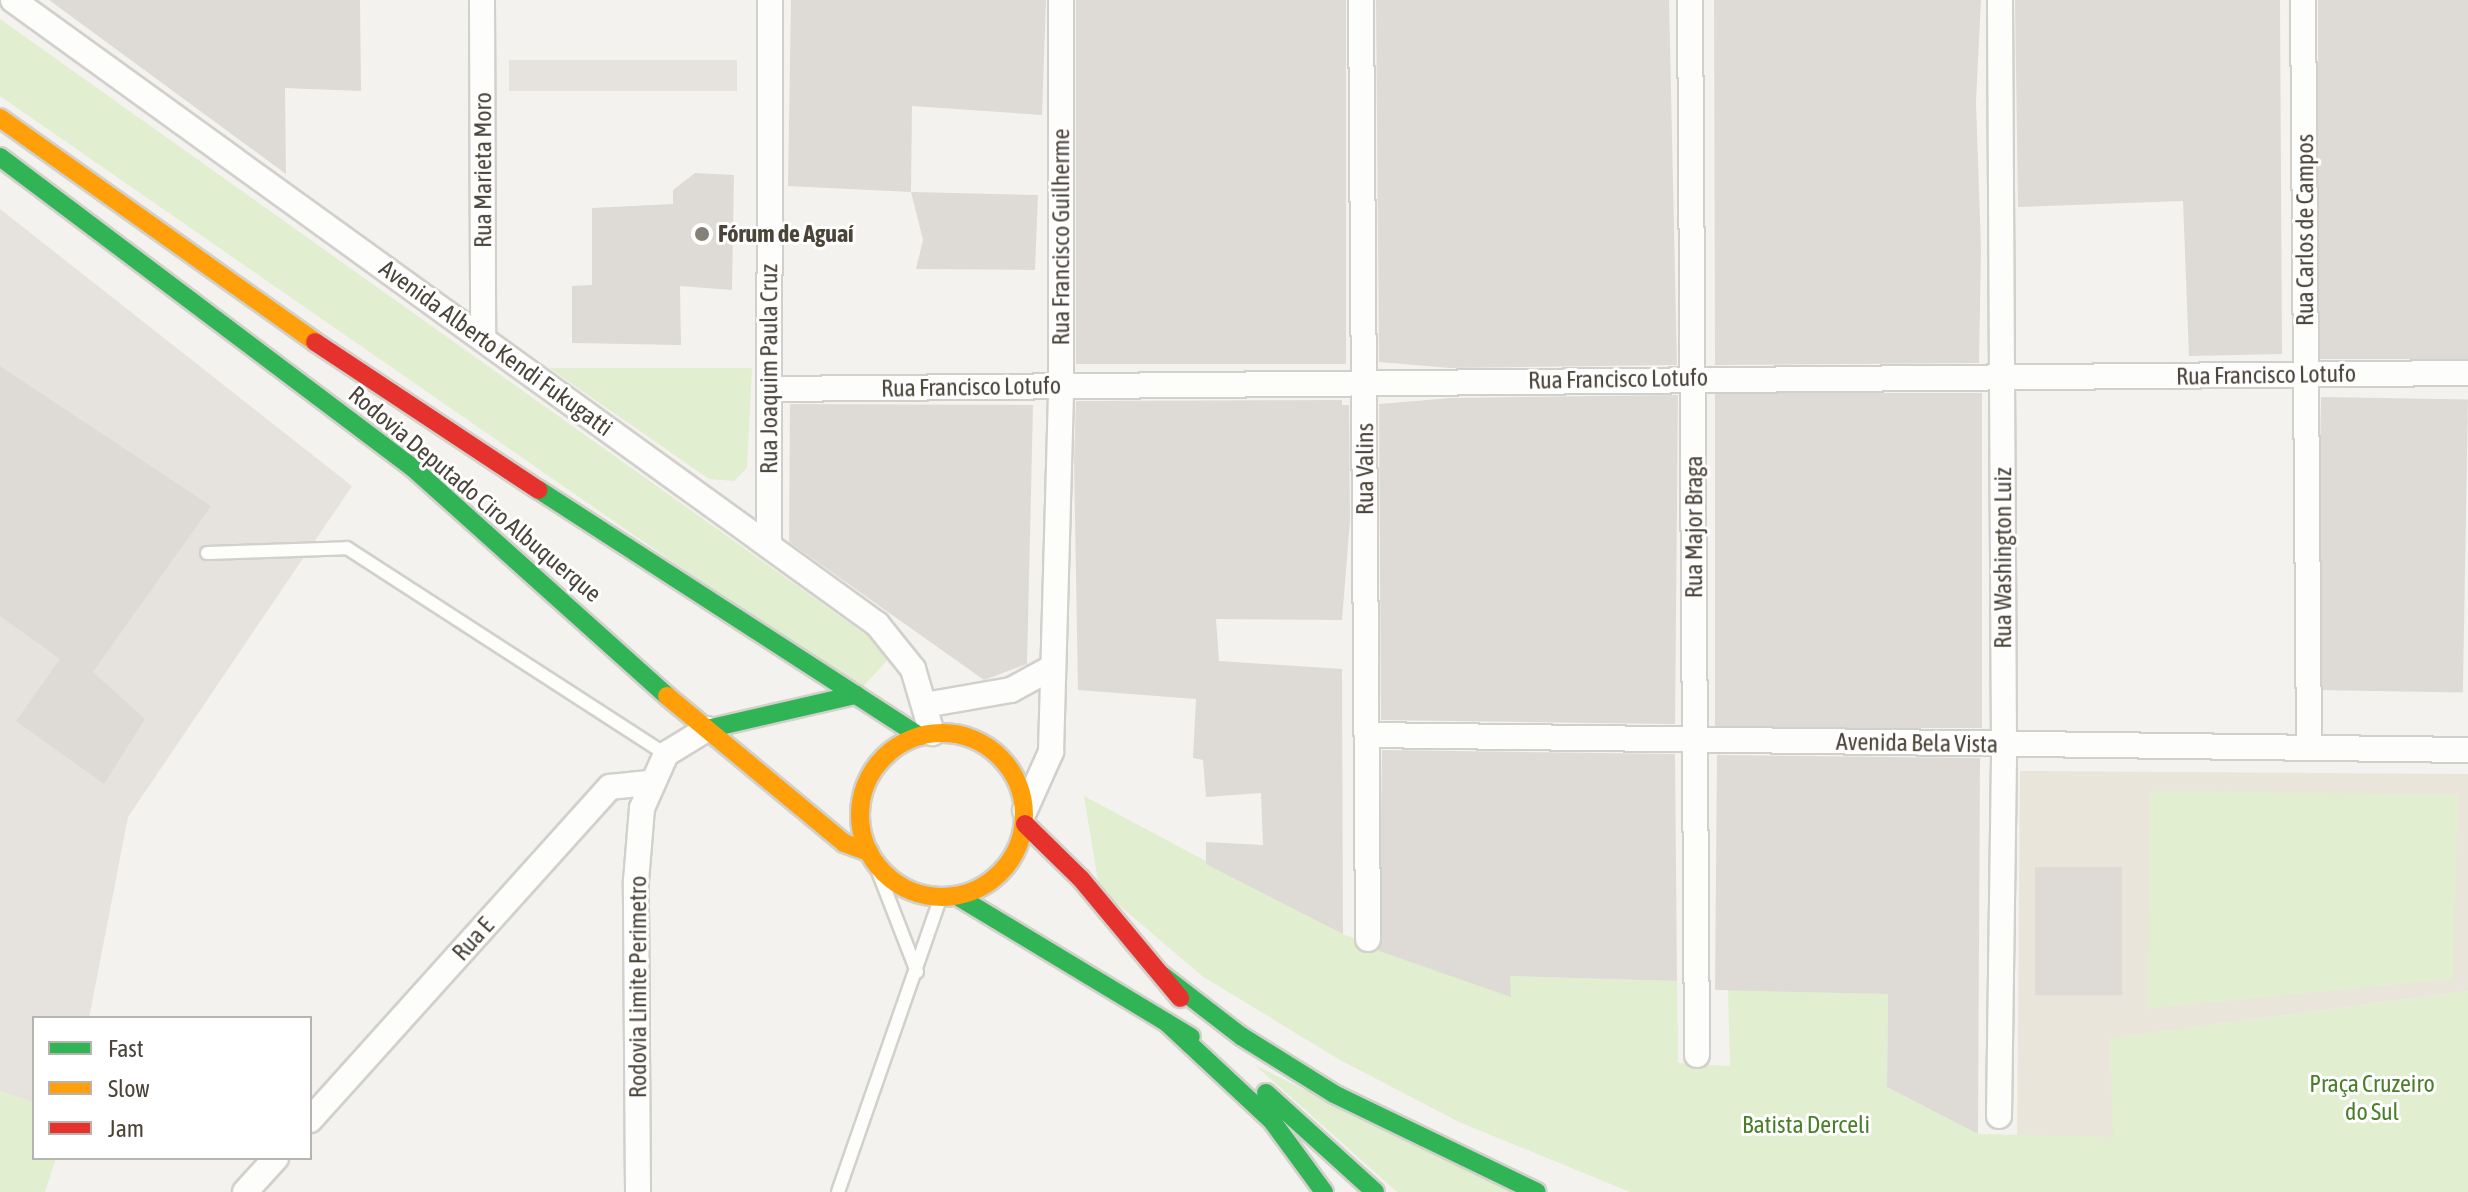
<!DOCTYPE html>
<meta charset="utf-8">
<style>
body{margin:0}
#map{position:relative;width:2468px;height:1192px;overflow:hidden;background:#f4f2ee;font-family:"Asap Condensed",sans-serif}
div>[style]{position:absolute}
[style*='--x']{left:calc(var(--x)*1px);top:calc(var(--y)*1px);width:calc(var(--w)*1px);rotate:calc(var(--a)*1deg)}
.industrial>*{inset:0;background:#e6e2de}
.education>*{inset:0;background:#eae5da}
.green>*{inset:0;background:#e1eecf}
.parking>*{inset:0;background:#e6e3df;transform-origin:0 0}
.building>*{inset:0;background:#dedbd6;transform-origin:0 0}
.roads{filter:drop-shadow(2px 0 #d2d0cb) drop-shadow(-2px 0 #d2d0cb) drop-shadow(0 2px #d2d0cb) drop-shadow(0 -2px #d2d0cb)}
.lane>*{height:12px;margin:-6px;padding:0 6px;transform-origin:6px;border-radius:6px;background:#fdfdfc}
.street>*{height:24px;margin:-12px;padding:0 12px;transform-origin:12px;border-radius:12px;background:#fdfdfc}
.fast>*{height:18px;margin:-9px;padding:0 9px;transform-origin:9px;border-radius:9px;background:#30b455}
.slow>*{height:18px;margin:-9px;padding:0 9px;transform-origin:9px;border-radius:9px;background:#ff9f0a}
.slow>.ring{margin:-9px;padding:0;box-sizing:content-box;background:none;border:18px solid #ff9f0a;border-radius:50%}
.jam>*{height:18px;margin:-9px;padding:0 9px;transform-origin:9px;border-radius:9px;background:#e5322d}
.dots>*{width:22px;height:22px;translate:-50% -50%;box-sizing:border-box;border:4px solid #fff;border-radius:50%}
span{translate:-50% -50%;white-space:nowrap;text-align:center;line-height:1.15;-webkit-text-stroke:6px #fff;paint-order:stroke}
.street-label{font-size:24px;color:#4b4439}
.poi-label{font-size:24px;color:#4b4439;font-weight:700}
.left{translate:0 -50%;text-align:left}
.park-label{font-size:24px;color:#4a7f2a}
.legend{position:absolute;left:32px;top:1016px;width:280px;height:144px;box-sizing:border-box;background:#fff;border:2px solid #b7b4b0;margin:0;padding:10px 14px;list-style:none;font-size:24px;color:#4b4439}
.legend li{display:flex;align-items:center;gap:16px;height:40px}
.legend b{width:40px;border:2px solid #b7b4b0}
</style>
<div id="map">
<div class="industrial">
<div style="clip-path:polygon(0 209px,352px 486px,128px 817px,89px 1018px,34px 1018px,34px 1103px,0 1091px)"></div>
</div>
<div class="education">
<div style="clip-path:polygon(2020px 771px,2468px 774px,2468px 991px,2111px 1038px,2114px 1137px,2017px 1136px)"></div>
</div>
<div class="green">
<div style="clip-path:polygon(0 19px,893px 654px,859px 691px,0 96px)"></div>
<div style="clip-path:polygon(549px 368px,752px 368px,747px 468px,734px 481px,709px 479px)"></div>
<div style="clip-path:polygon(2151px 791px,2458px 794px,2453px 979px,2147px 1009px)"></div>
<div style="clip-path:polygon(1084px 796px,1343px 934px,1510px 996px,1510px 976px,1677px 981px,1678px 1063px,1730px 1066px,1728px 989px,1888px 994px,1887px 1087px,1978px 1134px,2113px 1137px,2110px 1038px,2468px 991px,2468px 1192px,1630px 1192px,1459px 1122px,1340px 1060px,1202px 976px,1099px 888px)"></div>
<div style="clip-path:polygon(1255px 1065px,1510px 1192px,1397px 1192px)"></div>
<div style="clip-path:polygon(0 1091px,34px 1103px,34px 1158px,56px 1158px,45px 1192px,0 1192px)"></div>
</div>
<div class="parking">
<div style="left:737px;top:60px;width:31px;height:228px;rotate:90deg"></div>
</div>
<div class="building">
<div style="clip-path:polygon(49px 0,360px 0,361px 91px,285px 88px,286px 174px)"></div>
<div style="clip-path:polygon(791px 0,1046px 0,1042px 115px,912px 106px,911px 192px,788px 186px)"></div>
<div style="left:1076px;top:0;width:270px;height:364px"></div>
<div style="clip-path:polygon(1376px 0,1669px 0,1677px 365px,1450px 368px,1379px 362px)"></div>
<div style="clip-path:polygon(1714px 0,1981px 0,1976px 102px,1981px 249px,1979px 363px,1715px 365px)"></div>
<div style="clip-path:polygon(2015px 0,2280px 0,2282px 354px,2189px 356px,2183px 201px,2018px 207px)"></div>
<div style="left:2318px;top:0;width:150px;height:359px"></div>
<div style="clip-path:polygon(695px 173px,734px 175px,732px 290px,680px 286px,681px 345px,572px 343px,572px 286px,592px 285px,592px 208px,673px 204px,673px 190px)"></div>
<div style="clip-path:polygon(911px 192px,1038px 195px,1035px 270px,916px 269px,923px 240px)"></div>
<div style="clip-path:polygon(0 366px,211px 506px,93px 672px,145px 719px,104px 784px,16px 721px,60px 659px,0 616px)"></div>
<div style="left:1982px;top:393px;width:335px;height:267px;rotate:90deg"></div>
<div style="clip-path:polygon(1678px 395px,1675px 724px,1381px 720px,1379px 404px,1451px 398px)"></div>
<div style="left:2321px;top:397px;width:147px;height:293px;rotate:1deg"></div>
<div style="clip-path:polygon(1342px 400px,1342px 405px,1349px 405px,1350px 521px,1342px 620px,1216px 619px,1219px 661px,1342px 669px,1343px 934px,1206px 864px,1206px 842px,1263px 845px,1261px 793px,1206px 797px,1203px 760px,1193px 758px,1196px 699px,1078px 690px,1074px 462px,1076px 401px)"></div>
<div style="clip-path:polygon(790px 404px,1033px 405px,1027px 664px,984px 680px,789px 542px)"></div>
<div style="clip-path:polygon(1382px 750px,1675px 754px,1677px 981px,1510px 976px,1511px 997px,1379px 951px)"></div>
<div style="clip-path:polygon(1717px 755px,1980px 758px,1978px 1134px,1887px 1087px,1888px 994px,1715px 990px)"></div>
<div style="left:2122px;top:867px;width:128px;height:87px;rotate:90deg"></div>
</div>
<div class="roads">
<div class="lane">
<div style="--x:207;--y:553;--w:140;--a:-2"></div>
<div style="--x:347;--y:548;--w:380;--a:32.9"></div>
<div style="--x:874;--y:861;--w:119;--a:68.8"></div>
<div style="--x:838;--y:1192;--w:312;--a:-70.8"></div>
</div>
<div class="street">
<div style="--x:13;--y:0;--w:1066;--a:35.84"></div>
<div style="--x:877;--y:624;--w:58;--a:51.3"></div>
<div style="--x:913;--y:669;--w:67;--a:73.5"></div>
<div style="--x:482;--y:0;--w:339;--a:89.8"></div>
<div style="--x:1361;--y:0;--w:939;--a:89.57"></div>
<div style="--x:1690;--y:0;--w:1055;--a:89.62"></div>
<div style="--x:2303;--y:0;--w:748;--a:89.54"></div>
<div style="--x:769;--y:389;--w:1699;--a:-0.54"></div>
<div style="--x:769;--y:545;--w:545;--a:-89.89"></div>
<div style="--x:925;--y:705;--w:87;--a:-9.9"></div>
<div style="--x:1011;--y:690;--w:48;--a:-28.7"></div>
<div style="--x:1367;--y:735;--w:1101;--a:0.78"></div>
<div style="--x:1025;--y:810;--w:64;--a:-65.9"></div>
<div style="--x:1051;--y:752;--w:366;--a:-88.4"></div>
<div style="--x:1061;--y:386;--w:386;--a:-90"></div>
<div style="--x:1999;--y:1116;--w:372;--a:-89.2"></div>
<div style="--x:2004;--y:744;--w:744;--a:-90.31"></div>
<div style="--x:310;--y:1120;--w:448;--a:-48"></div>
<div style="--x:610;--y:787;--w:39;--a:-6"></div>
<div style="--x:245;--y:1192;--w:46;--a:-47.6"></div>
<div style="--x:638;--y:1192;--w:311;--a:-90.4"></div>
<div style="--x:636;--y:881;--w:73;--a:-85.3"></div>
<div style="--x:642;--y:808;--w:59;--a:-66"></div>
<div style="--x:666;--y:754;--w:48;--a:-31.4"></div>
</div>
<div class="fast">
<div style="--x:0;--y:157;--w:517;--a:36.98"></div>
<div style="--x:413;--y:468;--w:341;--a:41.9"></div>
<div style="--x:539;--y:490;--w:453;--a:32.9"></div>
<div style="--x:707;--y:729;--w:153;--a:-12.9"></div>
<div style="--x:957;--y:896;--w:273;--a:31.1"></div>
<div style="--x:1162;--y:975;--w:100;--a:37.7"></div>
<div style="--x:1241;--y:1036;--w:110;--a:31.9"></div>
<div style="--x:1334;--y:1094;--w:225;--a:25.8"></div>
<div style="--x:1167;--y:1023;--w:144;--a:43"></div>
<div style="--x:1272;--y:1121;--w:88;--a:53.8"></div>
<div style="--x:1266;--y:1093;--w:147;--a:42.2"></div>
</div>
<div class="slow">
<div style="--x:0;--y:118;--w:387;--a:35.4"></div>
<div style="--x:667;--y:696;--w:230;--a:39.7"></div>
<div style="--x:844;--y:843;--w:27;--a:20"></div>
<div class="ring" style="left:860px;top:733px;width:146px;height:146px"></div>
</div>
<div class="jam">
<div style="--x:315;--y:342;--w:268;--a:33.5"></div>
<div style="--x:1025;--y:824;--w:78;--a:44.5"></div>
<div style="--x:1081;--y:879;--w:155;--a:50.2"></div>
</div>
</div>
<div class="dots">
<div style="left:702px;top:234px;background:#868178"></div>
</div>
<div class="street-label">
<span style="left:483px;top:170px;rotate:-90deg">Rua Marieta Moro</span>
<span style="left:2305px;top:230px;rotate:-90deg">Rua Carlos de Campos</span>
<span style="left:1061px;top:237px;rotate:-90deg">Rua Francisco Guilherme</span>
<span style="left:496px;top:348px;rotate:36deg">Avenida Alberto Kendi Fukugatti</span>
<span style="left:769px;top:369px;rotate:-90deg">Rua Joaquim Paula Cruz</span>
<span style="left:2266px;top:375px;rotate:-1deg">Rua Francisco Lotufo</span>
<span style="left:1618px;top:379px;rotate:-1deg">Rua Francisco Lotufo</span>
<span style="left:971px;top:387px;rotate:-1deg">Rua Francisco Lotufo</span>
<span style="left:1365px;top:469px;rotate:-90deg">Rua Valins</span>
<span style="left:475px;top:494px;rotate:40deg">Rodovia Deputado Ciro Albuquerque</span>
<span style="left:1694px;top:527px;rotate:-90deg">Rua Major Braga</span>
<span style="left:2003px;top:558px;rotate:-90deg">Rua Washington Luiz</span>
<span style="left:1917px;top:743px;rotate:1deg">Avenida Bela Vista</span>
<span style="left:473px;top:939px;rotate:-48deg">Rua E</span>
<span style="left:638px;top:987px;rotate:-90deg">Rodovia Limite Perimetro</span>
</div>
<div class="poi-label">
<span class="left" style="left:718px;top:234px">Fórum de Aguaí</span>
</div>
<div class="park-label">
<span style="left:2372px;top:1098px">Praça Cruzeiro<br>do Sul</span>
<span style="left:1806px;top:1125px">Batista Derceli</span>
</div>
<ul class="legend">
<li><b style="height:10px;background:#30b455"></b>Fast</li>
<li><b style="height:10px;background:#ff9f0a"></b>Slow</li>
<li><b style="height:10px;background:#e5322d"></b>Jam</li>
</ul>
</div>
